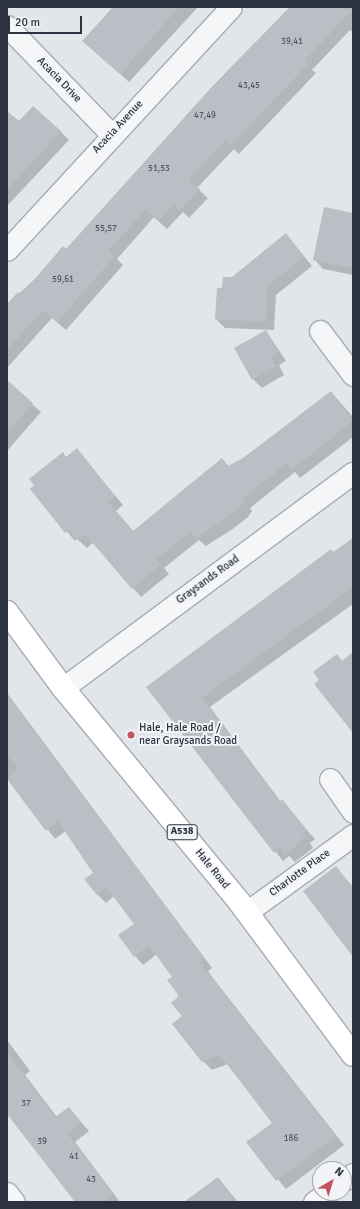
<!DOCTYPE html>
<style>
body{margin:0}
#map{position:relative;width:360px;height:1209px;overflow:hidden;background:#e2e5e9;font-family:Signika,sans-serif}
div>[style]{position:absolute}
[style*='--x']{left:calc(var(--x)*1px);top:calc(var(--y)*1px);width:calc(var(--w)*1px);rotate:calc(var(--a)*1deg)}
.shadow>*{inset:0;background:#0003}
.building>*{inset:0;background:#babec5}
.roads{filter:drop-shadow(1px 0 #a8acb3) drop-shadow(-1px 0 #a8acb3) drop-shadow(0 1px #a8acb3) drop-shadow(0 -1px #a8acb3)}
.street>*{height:21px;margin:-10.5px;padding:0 10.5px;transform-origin:10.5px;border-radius:10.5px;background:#f5f6f8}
.primary>*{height:22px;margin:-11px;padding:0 11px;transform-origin:11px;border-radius:11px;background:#fff}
.dots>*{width:11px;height:11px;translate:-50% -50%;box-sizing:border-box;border:2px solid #f2f4f7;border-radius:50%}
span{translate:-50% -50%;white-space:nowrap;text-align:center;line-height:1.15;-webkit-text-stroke:4px #f2f4f7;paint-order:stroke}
.number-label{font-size:9px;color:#505561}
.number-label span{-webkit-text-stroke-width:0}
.shield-label span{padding:1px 3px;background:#f2f4f7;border:1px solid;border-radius:3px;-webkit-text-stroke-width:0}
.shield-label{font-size:10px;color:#2c3240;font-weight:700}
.street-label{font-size:11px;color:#2c3240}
.poi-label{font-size:11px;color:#2c3240}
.left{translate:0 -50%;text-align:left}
.frame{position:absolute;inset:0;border:8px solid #2c3240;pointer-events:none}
.north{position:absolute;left:312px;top:1161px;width:40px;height:40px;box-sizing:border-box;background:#f2f4f7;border:1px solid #a3a6ae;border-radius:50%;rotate:38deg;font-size:11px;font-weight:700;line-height:16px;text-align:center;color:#2c3240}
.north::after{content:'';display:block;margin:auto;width:14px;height:18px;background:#c25460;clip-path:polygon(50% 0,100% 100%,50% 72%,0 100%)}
.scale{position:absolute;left:8px;top:16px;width:74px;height:18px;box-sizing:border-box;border:2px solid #2c3240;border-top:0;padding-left:5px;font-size:12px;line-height:14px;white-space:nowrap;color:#2c3240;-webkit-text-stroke:3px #f2f4f7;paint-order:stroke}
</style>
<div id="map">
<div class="shadow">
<div style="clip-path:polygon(113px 7px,198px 7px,129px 82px,83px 41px)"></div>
<div style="clip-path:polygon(290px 7px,353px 7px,353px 32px,350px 30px,312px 70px,316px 73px,239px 154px,234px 149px,197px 188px,208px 198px,189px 218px,183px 212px,167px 229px,154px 217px,117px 259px,123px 265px,66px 330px,52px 318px,7px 368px,7px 305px,66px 250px,211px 88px)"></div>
<div style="clip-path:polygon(7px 112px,19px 123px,60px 131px,69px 140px,7px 206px)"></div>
<div style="clip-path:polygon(353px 214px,353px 275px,323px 269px,315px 260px)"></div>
<div style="clip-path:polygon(286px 234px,312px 266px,276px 295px,274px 330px,225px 328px,216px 319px,218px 289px,223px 289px)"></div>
<div style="clip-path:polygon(266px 331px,286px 361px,279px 365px,284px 375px,262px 388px,253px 379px)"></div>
<div style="clip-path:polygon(7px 382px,41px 412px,7px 451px)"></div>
<div style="clip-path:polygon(331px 392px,353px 417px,353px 437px,300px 478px,295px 472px,250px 508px,252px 511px,248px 517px,234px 528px,206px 546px,199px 540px,164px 568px,169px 574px,141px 597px,94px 542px,87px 548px,77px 539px,75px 541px,31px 489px,63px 454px,67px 458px,77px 450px,123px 505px,116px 511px,134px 532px,222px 459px,229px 467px,243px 459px)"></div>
<div style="clip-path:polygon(353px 538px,353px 604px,210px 707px,281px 802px,315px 839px,310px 843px,313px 848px,295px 862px,289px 856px,283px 861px,147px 687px)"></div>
<div style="clip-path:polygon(7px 693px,212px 968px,208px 971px,216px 982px,344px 1145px,286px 1189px,248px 1143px,273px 1123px,228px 1064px,212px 1070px,203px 1061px,183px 1016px,173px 977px,157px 954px,143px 965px,135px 956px,135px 924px,114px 896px,106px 903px,97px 894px,94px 873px,66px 831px,55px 839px,7px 776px)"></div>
<div style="clip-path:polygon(336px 868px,353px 887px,353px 951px)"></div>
<div style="clip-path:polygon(7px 1040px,30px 1071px,25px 1075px,57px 1117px,69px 1108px,89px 1131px,75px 1142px,120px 1202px,76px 1202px,7px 1112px)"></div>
<div style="clip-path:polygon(218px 1178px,238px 1202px,185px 1202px)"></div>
</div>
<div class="building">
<div style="clip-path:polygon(114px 7px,179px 7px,120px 74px,82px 41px)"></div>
<div style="clip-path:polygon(290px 7px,353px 9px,304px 61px,308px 64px,230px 146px,225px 141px,189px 179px,200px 189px,180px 210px,174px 205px,158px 221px,145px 210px,109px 250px,115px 256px,57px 322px,43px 310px,7px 350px,7px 304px,18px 292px,21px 295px,63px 246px,66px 249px,211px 88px)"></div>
<div style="clip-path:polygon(33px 106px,61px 131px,7px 190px,7px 111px,19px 121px)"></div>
<div style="clip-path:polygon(324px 207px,353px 213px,353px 268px,313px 260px)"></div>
<div style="clip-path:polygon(286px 233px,304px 257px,267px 286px,266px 322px,215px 319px,217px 288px,222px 288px,223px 277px,232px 277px)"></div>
<div style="clip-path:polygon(266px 330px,278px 352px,271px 356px,276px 366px,252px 380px,234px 348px)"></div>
<div style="clip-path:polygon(7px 380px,33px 403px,7px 433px)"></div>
<div style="clip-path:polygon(331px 391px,353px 421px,291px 470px,286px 464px,242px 499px,244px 502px,239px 508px,225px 519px,196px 538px,191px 531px,156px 559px,161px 565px,132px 589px,85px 534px,77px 540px,69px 530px,65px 533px,30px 489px,34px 485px,29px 479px,63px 452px,66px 457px,77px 448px,115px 496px,108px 502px,133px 531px,222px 458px,228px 466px,243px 458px)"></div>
<div style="clip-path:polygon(353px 538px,353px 587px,202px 698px,280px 801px,282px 799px,307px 830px,302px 834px,305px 838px,285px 854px,280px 848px,274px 853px,146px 687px,331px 549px,334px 553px)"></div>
<div style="clip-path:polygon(353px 652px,353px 733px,314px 684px,319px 680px,313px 672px,337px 654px,342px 661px)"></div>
<div style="clip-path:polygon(7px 694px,204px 958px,200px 962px,207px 972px,336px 1136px,276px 1181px,246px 1142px,272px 1123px,220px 1055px,202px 1062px,190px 1047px,172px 1024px,182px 1016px,171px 1003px,179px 996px,167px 980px,172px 977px,149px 945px,134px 957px,118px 935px,134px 924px,106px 887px,97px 895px,84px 879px,93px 873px,58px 821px,46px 831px,7px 779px,18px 768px,7px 755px)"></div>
<div style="clip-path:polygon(336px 866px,353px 888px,353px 957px,303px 891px)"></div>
<div style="clip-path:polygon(7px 1052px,55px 1117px,69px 1107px,81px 1122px,67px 1133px,113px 1194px,102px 1202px,75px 1202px,7px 1114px)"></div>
<div style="clip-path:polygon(218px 1177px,237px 1202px,184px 1202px)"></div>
</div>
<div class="roads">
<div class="street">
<div style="--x:7;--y:26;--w:150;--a:46.1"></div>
<div style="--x:7;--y:250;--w:330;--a:-47.3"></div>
<div style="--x:320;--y:331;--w:55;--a:53.1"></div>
<div style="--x:63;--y:688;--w:361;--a:-36.6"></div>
<div style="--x:330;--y:779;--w:40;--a:55.1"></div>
<div style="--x:247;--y:912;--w:131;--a:-36"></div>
<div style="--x:344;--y:1180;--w:11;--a:-34"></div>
<div style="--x:7;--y:1193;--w:11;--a:52"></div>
<div style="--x:314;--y:1202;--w:16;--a:-35"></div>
</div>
<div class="primary">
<div style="--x:7;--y:612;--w:94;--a:53.6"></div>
<div style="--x:63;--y:688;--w:278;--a:50.5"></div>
<div style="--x:240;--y:903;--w:189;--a:53.4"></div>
</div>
</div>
<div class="dots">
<div style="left:131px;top:735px;background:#c25460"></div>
</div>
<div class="number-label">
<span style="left:292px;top:42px">39,41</span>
<span style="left:249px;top:86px">43,45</span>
<span style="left:205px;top:116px">47,49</span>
<span style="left:159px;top:169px">51,53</span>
<span style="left:106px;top:229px">55,57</span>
<span style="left:63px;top:280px">59,61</span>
<span style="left:26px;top:1104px">37</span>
<span style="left:291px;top:1139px">186</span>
<span style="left:42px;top:1142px">39</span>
<span style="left:74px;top:1157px">41</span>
<span style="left:91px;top:1180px">43</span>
</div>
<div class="shield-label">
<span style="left:182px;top:832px">A538</span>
</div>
<div class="street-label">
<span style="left:59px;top:80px;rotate:46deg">Acacia Drive</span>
<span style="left:118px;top:127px;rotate:-47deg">Acacia Avenue</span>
<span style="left:208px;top:580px;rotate:-36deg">Graysands Road</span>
<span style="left:212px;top:869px;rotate:51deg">Hale Road</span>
<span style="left:300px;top:873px;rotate:-36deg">Charlotte Place</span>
</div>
<div class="poi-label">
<span class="left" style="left:139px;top:735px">Hale, Hale Road /<br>near Graysands Road</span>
</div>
<div class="frame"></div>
<div class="north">N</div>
<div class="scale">20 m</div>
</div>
